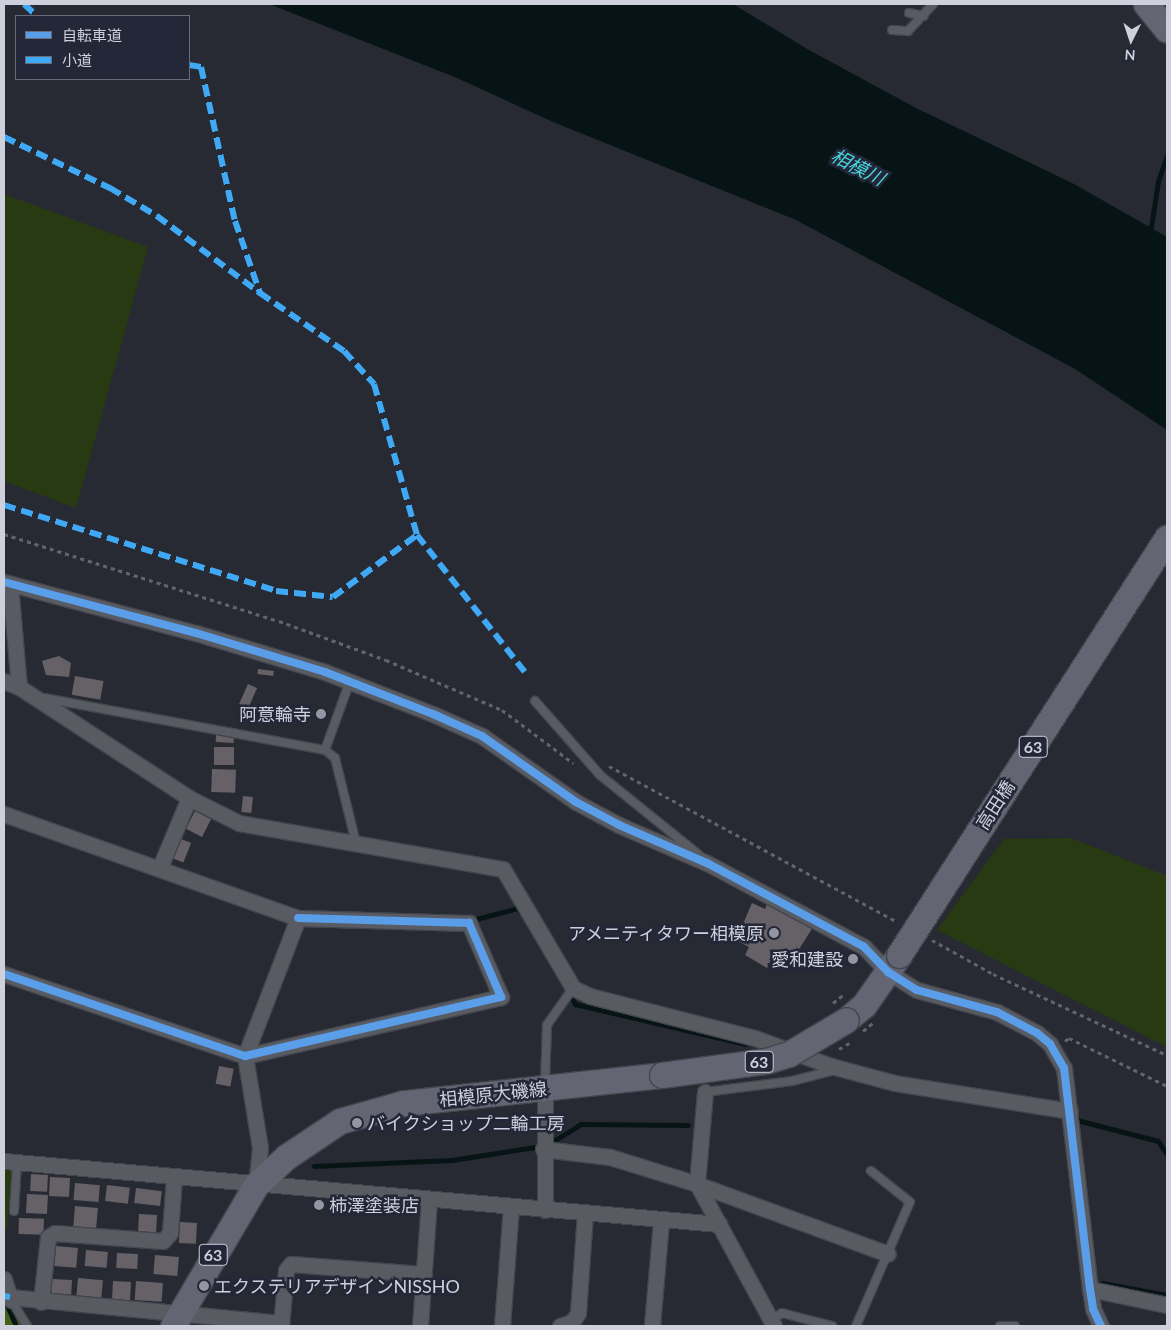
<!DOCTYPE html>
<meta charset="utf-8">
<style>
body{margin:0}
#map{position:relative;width:1171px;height:1330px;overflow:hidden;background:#282a33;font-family:Lato,"Noto Sans JP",sans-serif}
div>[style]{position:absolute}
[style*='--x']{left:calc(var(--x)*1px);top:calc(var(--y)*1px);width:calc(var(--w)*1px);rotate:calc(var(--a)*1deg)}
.green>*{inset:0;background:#283a12}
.forest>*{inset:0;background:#436116}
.water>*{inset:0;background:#061416}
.stream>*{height:5px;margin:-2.5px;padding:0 2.5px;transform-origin:2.5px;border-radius:2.5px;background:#061416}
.building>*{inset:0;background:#656167;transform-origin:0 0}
.path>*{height:3px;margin-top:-1.5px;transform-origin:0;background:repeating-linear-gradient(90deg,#62646a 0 4px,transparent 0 8px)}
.roads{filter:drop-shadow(1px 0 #43454d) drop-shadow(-1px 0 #43454d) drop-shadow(0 1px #43454d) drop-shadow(0 -1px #43454d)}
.service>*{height:8px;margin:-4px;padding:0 4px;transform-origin:4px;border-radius:4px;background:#595b63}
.minor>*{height:15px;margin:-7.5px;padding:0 7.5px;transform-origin:7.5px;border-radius:7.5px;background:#595b63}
.primary>*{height:25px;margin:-12.5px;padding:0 12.5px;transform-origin:12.5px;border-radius:12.5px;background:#636672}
.path-bridge>*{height:3px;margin-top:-1.5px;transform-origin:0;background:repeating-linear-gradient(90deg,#62646a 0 4px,transparent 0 8px)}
.bridges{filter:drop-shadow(1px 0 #43454d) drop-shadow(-1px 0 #43454d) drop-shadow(0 1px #43454d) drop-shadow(0 -1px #43454d)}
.primary-bridge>*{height:25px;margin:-12.5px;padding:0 12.5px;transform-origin:12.5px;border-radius:12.5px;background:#636672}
.quiet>*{height:6px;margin-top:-3px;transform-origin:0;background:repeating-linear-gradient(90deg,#3fa9f5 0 12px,transparent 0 18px)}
.cycleway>*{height:8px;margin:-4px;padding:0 4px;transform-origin:4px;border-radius:4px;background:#5a9eea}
.dots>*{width:14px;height:14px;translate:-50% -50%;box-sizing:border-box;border:2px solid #232738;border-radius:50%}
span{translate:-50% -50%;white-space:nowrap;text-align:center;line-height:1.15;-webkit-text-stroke:5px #232738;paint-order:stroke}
.shield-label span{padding:1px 4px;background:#232738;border:1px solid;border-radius:4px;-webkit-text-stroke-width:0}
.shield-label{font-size:16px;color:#ced1dc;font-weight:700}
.poi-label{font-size:18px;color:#ced1dc}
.right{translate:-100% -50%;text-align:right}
.left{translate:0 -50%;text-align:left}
.street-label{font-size:18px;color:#ced1dc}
.water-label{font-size:19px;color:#46d5dc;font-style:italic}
.frame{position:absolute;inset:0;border:5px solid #ced1dc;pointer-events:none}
.legend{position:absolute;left:15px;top:15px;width:175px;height:65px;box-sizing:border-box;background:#232738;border:1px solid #676b7a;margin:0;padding:6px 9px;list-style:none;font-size:15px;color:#ced1dc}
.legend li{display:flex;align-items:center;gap:10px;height:25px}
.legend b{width:25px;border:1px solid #676b7a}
.north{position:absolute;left:1106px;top:15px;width:50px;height:50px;-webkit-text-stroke:4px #232738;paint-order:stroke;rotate:184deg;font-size:14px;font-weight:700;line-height:20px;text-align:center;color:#ced1dc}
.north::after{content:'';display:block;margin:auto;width:18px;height:22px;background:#ced1dc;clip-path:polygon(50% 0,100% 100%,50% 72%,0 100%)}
</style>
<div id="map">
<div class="green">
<div style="clip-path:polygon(4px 194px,148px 247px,76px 508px,4px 481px)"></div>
<div style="clip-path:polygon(1071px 838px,1167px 876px,1167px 1047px,937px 930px,1004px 839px)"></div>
<div style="clip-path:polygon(4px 1167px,12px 1167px,7px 1230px,4px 1230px)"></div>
</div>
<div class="forest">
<div style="clip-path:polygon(4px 1270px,9px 1283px,25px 1326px,4px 1326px)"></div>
</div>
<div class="water">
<div style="clip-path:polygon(269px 4px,733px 4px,809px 50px,918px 109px,1074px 184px,1167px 237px,1167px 430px,1075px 369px,796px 220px,553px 122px,457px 78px)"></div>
</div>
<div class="stream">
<div style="--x:1146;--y:230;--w:6;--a:-31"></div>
<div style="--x:1151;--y:227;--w:47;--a:-81.3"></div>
<div style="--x:1158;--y:181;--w:28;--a:-71"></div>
<div style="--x:476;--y:919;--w:43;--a:-14.7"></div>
<div style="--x:518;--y:908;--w:6;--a:59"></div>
<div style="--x:569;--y:993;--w:13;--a:61"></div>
<div style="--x:575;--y:1004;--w:175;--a:13.2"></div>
<div style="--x:1073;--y:1119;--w:88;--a:14.5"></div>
<div style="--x:1158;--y:1141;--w:17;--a:57"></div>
<div style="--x:314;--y:1166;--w:138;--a:-2.5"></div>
<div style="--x:452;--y:1160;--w:84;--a:-8.9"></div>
<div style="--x:535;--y:1147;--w:23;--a:-20"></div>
<div style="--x:557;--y:1139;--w:28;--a:-32"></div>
<div style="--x:581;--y:1124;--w:107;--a:0.5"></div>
<div style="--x:1102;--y:1283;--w:66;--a:10.5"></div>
<div style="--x:5;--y:1301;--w:27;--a:66"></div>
</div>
<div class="building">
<div style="clip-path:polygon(59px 656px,71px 663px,69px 677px,46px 675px,42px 661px)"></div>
<div style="left:258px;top:669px;width:16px;height:5px;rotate:7deg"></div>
<div style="left:75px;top:676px;width:29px;height:19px;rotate:10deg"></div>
<div style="left:248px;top:684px;width:10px;height:22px;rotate:24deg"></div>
<div style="left:216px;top:735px;width:18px;height:7px;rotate:3deg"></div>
<div style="left:214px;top:747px;width:20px;height:18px"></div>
<div style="left:212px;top:769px;width:24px;height:23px;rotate:2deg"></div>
<div style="left:243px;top:796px;width:10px;height:16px;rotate:6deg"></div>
<div style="left:195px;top:811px;width:18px;height:20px;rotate:27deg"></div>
<div style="left:181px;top:839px;width:11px;height:21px;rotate:22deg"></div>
<div style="clip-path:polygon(769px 899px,813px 927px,791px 962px,774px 954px,767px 968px,745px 955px,749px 947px,736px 940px,752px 903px,765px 909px)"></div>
<div style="left:219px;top:1066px;width:15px;height:18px;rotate:11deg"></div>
<div style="left:31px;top:1174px;width:17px;height:17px;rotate:3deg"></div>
<div style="left:50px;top:1177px;width:20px;height:19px;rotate:3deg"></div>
<div style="left:75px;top:1183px;width:25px;height:17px;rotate:5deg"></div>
<div style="left:107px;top:1185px;width:23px;height:16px;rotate:7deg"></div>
<div style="left:136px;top:1188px;width:26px;height:15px;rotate:7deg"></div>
<div style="left:27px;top:1194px;width:21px;height:19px;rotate:3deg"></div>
<div style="left:75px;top:1206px;width:23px;height:21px;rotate:5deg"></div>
<div style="left:139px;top:1214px;width:18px;height:19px;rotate:3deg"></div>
<div style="left:19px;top:1218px;width:25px;height:16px;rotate:2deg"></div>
<div style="left:180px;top:1222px;width:17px;height:21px;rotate:3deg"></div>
<div style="left:56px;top:1246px;width:22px;height:20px;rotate:5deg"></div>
<div style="left:86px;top:1250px;width:22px;height:16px;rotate:5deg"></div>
<div style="left:117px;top:1253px;width:21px;height:15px;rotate:3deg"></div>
<div style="left:155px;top:1255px;width:24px;height:19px;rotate:5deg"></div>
<div style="left:78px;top:1278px;width:25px;height:19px;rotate:5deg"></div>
<div style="left:52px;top:1279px;width:20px;height:17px;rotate:3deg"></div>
<div style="left:113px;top:1281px;width:18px;height:19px;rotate:3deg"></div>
<div style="left:136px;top:1281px;width:27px;height:19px;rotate:4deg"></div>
</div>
<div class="path">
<div style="--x:4;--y:534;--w:288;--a:17.6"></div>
<div style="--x:279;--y:621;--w:114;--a:20"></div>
<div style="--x:386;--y:660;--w:126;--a:23.3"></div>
<div style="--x:502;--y:710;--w:89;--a:36.7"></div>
<div style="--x:609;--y:766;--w:328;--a:28.4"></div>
<div style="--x:932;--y:940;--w:70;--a:29.1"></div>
<div style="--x:993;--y:974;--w:192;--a:25"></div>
<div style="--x:1065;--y:1041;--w:5;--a:-37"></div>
<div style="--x:1069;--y:1038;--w:109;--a:26.1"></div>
</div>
<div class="roads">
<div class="service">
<div style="--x:909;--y:13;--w:15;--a:11"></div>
<div style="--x:892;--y:30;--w:16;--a:4"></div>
<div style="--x:908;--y:31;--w:37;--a:-47"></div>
<div style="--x:44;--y:698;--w:286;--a:10.5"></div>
<div style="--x:325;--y:750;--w:13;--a:39"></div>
<div style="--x:335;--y:758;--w:88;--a:76.1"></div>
<div style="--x:535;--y:701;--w:98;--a:48.7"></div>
<div style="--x:600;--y:775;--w:126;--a:38.9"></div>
<div style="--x:325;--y:750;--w:70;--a:-70"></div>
<div style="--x:545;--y:1085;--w:60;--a:-88.1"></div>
<div style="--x:547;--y:1025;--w:45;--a:-54.9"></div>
<div style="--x:705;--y:1092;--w:88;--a:-7.2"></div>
<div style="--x:792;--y:1081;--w:44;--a:-14.3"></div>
<div style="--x:14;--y:1211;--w:48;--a:-86.4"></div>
<div style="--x:11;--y:1300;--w:31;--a:58"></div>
<div style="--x:771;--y:1320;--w:13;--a:-32"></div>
<div style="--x:782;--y:1313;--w:52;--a:14.6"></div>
<div style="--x:856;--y:1326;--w:135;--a:-66.5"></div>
<div style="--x:910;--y:1202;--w:50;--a:-141.5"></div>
<div style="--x:1000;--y:1326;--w:15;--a:0"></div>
</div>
<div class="minor">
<div style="--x:4;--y:582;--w:199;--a:14.9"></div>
<div style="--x:196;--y:633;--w:135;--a:16.8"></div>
<div style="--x:325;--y:672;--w:116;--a:21.3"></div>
<div style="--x:433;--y:714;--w:54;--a:24.2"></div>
<div style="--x:482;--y:736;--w:115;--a:35.1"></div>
<div style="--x:576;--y:802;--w:49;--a:28.1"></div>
<div style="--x:619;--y:825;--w:96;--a:23.4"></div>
<div style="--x:707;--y:863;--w:178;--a:28.1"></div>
<div style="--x:864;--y:947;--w:35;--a:46"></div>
<div style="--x:888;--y:972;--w:34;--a:32"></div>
<div style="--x:917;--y:990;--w:83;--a:15.4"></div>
<div style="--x:997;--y:1012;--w:45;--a:27.7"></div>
<div style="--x:1037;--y:1033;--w:17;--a:40"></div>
<div style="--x:1050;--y:1044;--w:28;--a:60"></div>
<div style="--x:1064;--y:1068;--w:223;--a:83.3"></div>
<div style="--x:1090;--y:1289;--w:20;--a:81"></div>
<div style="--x:1093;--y:1309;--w:19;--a:65"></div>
<div style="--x:10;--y:584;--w:103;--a:85"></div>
<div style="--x:19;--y:687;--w:203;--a:33.1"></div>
<div style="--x:189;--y:798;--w:75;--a:112.8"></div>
<div style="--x:4;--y:681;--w:16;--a:22"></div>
<div style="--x:189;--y:798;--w:56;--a:26.6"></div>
<div style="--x:239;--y:823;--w:268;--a:9.9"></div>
<div style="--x:503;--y:869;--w:138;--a:59.5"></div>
<div style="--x:573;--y:988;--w:19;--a:25"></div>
<div style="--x:590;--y:996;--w:170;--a:14.3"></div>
<div style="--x:755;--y:1038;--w:81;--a:20.2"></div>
<div style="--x:831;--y:1066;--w:66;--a:14.9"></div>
<div style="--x:895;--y:1083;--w:177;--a:9.1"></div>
<div style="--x:4;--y:814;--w:312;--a:19.5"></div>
<div style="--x:298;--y:918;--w:148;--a:111"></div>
<div style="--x:245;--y:1056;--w:93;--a:80.7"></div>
<div style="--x:260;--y:1148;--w:37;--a:96"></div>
<div style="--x:4;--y:974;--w:255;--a:18.8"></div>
<div style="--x:245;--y:1056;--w:263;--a:-13"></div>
<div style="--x:501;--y:997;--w:81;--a:-113.4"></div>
<div style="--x:469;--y:923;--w:171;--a:-178.3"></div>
<div style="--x:545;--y:1088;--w:122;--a:90"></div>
<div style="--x:705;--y:1092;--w:92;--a:95"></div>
<div style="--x:697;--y:1184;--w:162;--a:61.5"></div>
<div style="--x:543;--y:1149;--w:67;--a:6.8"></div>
<div style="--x:610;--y:1157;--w:91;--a:17.2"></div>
<div style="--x:697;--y:1184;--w:203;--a:20.1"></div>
<div style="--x:4;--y:1161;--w:718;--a:5.04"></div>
<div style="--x:4;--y:1279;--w:22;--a:72"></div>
<div style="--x:1090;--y:1289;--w:79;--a:11.7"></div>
<div style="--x:10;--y:1297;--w:272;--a:5.5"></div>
<div style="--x:41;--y:1302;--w:65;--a:-83.9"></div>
<div style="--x:48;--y:1237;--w:8;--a:-30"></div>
<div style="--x:55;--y:1233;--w:108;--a:4.2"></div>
<div style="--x:163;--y:1241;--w:11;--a:-49"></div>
<div style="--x:170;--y:1233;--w:56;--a:-85.9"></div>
<div style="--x:281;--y:1326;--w:56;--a:-84.9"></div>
<div style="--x:286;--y:1270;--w:8;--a:-50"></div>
<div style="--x:291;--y:1264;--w:132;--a:4.3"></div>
<div style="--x:420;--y:1326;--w:126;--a:-85.9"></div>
<div style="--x:502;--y:1326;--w:119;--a:-85.7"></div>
<div style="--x:560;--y:1326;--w:13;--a:-18"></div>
<div style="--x:572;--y:1322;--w:11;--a:-56"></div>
<div style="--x:578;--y:1313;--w:100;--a:-86"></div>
<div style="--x:652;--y:1326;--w:106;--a:-85.1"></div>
</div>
<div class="primary">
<div style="--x:1146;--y:4;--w:33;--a:51"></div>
<div style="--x:846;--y:1020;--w:23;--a:-40"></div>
<div style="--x:864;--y:1005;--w:61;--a:-55"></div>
<div style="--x:173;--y:1326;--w:164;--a:-59.5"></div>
<div style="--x:256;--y:1185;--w:41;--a:-43"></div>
<div style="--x:286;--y:1157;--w:65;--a:-33.7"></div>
<div style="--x:340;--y:1121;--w:66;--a:-15.7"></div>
<div style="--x:404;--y:1103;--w:260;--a:-6.2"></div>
</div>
</div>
<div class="path-bridge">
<div style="--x:833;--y:1003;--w:13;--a:-39"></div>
<div style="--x:863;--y:1031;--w:14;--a:-39"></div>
<div style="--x:839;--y:1049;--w:14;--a:-30"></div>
</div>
<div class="bridges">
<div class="primary-bridge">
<div style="--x:899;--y:955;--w:496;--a:-57.3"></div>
<div style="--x:662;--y:1075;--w:105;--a:-7.7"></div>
<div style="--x:766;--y:1061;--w:24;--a:-17"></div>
<div style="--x:789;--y:1054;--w:66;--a:-30.8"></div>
</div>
</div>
<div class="quiet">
<div style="--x:24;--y:4;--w:18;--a:43"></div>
<div style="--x:189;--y:65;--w:12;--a:9"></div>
<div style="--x:201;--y:67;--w:158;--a:77.6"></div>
<div style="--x:235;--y:221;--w:76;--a:70.9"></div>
<div style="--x:4;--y:137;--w:118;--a:25.7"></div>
<div style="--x:110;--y:188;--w:55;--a:30.8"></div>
<div style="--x:157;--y:216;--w:129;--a:36.8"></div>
<div style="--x:260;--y:293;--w:102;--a:34.6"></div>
<div style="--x:344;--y:351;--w:45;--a:47.7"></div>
<div style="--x:374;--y:384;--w:157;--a:74.1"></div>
<div style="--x:417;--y:535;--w:179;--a:51.8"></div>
<div style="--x:4;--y:505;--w:285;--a:17.5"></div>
<div style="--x:276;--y:591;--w:57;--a:6"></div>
<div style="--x:333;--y:597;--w:104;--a:-36.4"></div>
<div style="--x:4;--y:1296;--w:6;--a:9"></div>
</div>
<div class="cycleway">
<div style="--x:4;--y:582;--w:199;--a:14.9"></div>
<div style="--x:196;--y:633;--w:135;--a:16.8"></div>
<div style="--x:325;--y:672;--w:116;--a:21.3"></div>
<div style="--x:433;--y:714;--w:54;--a:24.2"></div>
<div style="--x:482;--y:736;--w:115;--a:35.1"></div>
<div style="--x:576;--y:802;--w:49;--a:28.1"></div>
<div style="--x:619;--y:825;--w:96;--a:23.4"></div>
<div style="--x:707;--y:863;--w:178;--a:28.1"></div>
<div style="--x:864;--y:947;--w:35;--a:46"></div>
<div style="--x:888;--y:972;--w:34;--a:32"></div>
<div style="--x:917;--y:990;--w:83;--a:15.4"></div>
<div style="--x:997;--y:1012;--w:45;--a:27.7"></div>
<div style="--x:1037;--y:1033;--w:17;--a:40"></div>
<div style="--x:1050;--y:1044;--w:28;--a:60"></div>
<div style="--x:1064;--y:1068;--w:223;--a:83.3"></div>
<div style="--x:1090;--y:1289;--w:20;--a:81"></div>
<div style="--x:1093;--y:1309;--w:19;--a:65"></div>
<div style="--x:4;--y:974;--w:255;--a:18.8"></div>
<div style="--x:245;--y:1056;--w:263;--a:-13"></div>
<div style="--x:501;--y:997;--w:81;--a:-113.4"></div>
<div style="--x:469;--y:923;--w:171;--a:-178.3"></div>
</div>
<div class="dots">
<div style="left:321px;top:714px;background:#9497a1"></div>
<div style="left:774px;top:933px;background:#9497a1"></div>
<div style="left:853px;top:959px;background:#9497a1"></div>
<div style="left:357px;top:1123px;background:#9497a1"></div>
<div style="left:319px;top:1205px;background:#9497a1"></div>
<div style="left:204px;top:1286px;background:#9497a1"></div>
</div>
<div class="shield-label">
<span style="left:1033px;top:747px">63</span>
<span style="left:759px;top:1062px">63</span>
<span style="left:213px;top:1255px">63</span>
</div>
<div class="poi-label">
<span class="right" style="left:311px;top:714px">阿意輪寺</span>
<span class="right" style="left:764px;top:933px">アメニティタワー相模原</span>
<span class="right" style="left:843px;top:959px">愛和建設</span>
<span class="left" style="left:367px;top:1123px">バイクショップ二輪工房</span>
<span class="left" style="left:329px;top:1205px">柿澤塗装店</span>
<span class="left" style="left:214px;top:1286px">エクステリアデザインNISSHO</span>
</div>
<div class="street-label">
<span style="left:995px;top:805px;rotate:-57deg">高田橋</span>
<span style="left:493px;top:1094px;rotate:-6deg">相模原大磯線</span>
</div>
<div class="water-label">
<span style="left:858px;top:167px;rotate:27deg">相模川</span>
</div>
<div class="frame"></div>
<ul class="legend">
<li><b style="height:6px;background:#5a9eea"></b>自転車道</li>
<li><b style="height:6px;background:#3fa9f5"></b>小道</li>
</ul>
<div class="north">N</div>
</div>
